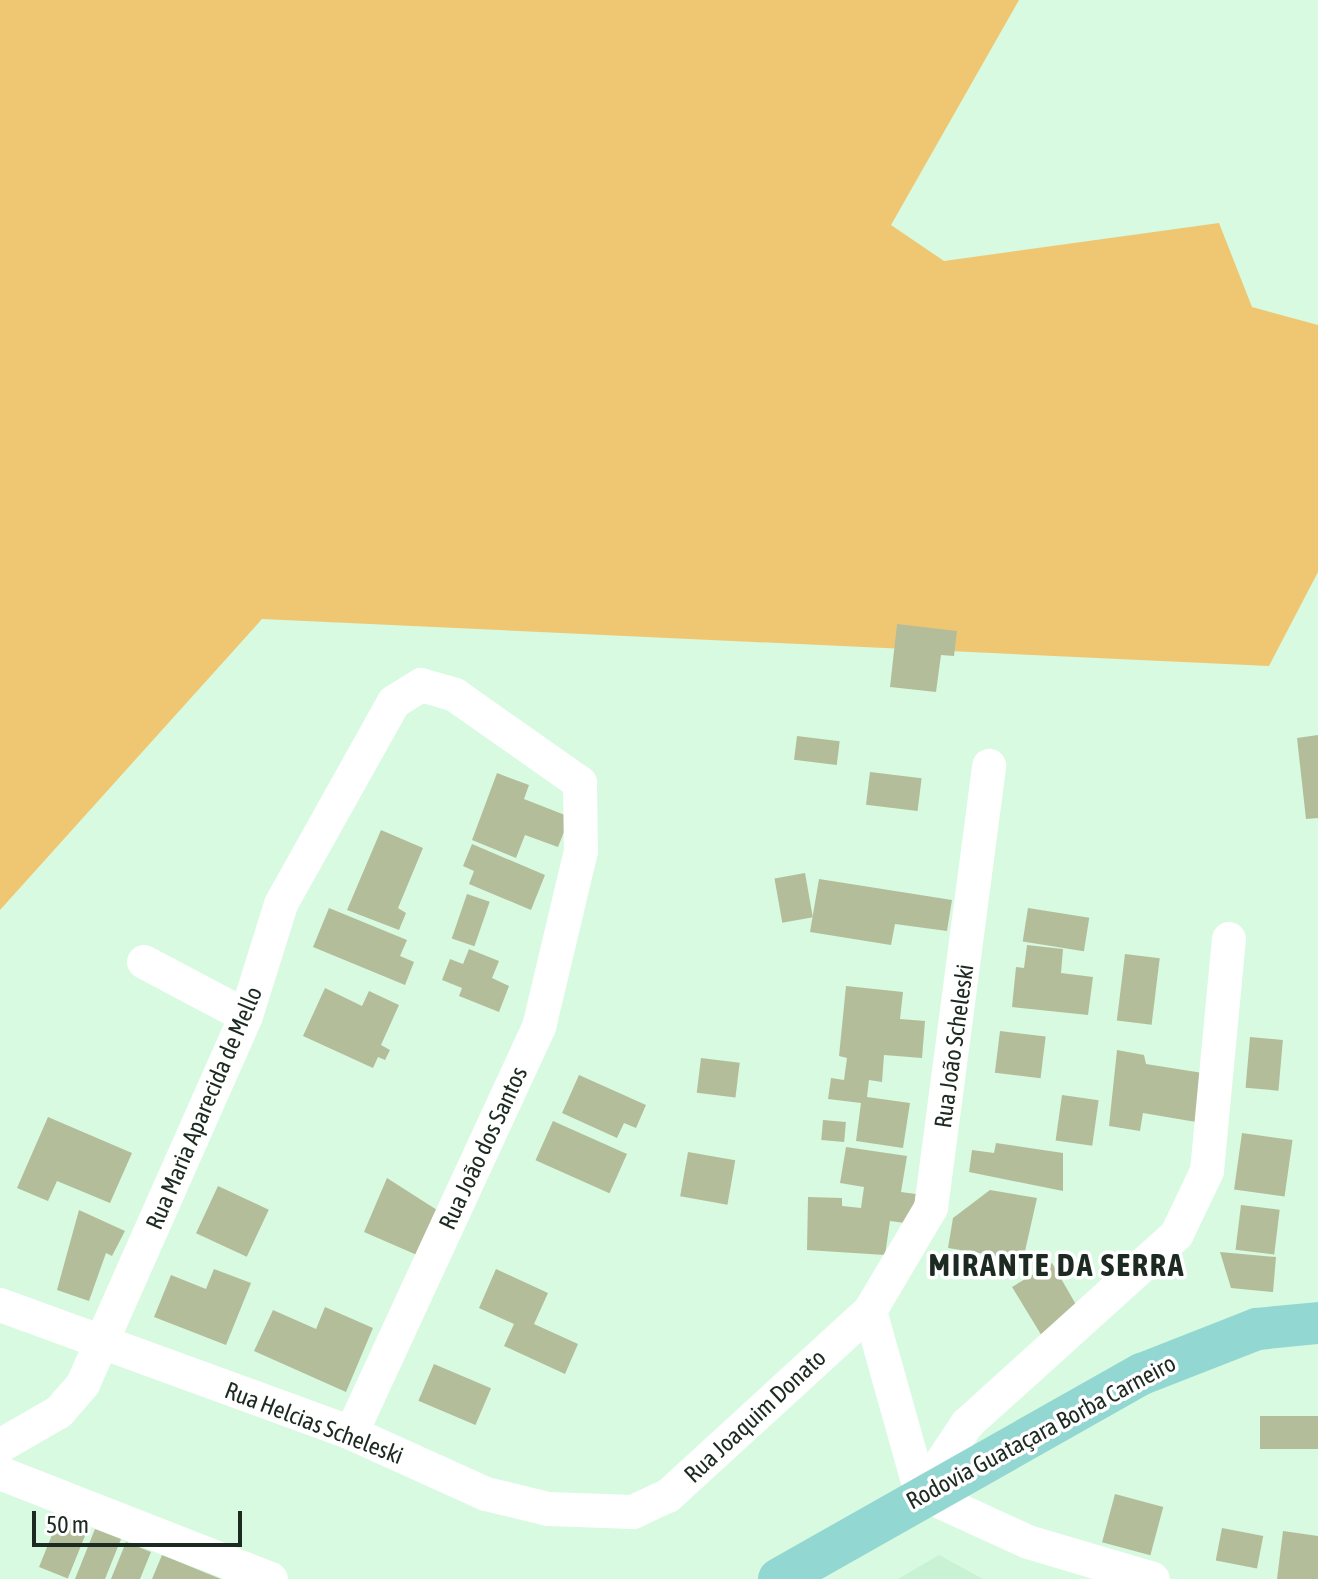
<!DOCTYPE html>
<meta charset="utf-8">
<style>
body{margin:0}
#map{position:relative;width:1318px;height:1579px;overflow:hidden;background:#d7fae1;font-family:"Asap Condensed",sans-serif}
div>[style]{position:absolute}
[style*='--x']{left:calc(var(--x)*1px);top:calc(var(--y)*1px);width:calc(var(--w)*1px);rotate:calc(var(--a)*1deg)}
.built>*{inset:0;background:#c8f2d3}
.green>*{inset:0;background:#efc772}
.building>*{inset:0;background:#b4bd9a;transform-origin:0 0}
.minor>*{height:34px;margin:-17px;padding:0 17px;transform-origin:17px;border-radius:17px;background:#fff}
.major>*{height:42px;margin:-21px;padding:0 21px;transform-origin:21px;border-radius:21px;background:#93d7d2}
span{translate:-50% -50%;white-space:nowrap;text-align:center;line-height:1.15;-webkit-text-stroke:7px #fff;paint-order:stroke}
.street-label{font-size:24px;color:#1d2a21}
.district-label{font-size:32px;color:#1d2a21;font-weight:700;letter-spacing:2px}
.scale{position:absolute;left:32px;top:1511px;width:210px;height:36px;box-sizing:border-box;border:4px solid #1d2a21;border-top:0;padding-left:10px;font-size:24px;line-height:28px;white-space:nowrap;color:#1d2a21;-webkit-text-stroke:6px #fff;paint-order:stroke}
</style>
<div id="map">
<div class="built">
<div style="clip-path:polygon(939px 1555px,983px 1579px,898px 1579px)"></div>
</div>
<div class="green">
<div style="clip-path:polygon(0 0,1019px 0,891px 225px,944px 261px,1219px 223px,1252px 307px,1318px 325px,1318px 572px,1269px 666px,262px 619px,0 910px)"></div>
</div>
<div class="building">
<div style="clip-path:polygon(897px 624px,957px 631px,954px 656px,941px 655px,936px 692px,890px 687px)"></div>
<div style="clip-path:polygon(1318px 735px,1318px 818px,1306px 819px,1297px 738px)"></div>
<div style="left:797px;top:736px;width:43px;height:24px;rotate:7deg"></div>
<div style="left:870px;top:772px;width:52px;height:33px;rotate:7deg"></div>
<div style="clip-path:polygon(497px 773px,529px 785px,524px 799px,570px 817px,558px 847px,525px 835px,516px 858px,472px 840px)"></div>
<div style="clip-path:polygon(381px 830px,423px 848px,398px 908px,406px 913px,399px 930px,347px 910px)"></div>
<div style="clip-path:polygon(472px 844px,545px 875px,531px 910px,469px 884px,474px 871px,463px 866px)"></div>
<div style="left:805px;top:873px;width:45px;height:31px;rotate:80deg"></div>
<div style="clip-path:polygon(819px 879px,952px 900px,947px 931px,895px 924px,891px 945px,810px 932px)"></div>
<div style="left:467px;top:894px;width:24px;height:47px;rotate:19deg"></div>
<div style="clip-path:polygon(329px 908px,407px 940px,400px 956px,414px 962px,405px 985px,313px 947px)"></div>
<div style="left:1028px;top:908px;width:62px;height:34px;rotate:9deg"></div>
<div style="clip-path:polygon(1027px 945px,1063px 949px,1061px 973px,1093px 977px,1088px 1015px,1012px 1007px,1016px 967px,1024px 968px)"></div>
<div style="clip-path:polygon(469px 949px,499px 961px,492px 978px,509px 986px,499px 1012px,459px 996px,462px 988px,442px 980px,450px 959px,463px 964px)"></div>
<div style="left:1125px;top:954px;width:35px;height:67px;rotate:7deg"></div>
<div style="clip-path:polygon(846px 986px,903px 992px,900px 1019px,925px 1021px,922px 1058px,884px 1055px,882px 1082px,869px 1080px,867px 1097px,910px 1103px,903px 1148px,856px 1141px,861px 1103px,828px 1099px,831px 1078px,844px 1080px,847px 1058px,839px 1056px)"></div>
<div style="clip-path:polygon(325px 988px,362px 1006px,369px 991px,399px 1005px,381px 1045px,390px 1050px,385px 1060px,378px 1057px,373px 1068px,303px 1036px)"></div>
<div style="left:1000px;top:1031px;width:46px;height:42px;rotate:7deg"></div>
<div style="left:1250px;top:1037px;width:33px;height:51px;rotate:5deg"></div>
<div style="clip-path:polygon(1117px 1050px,1144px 1055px,1146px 1064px,1209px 1074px,1202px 1123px,1143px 1113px,1140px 1131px,1109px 1126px)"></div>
<div style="left:701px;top:1058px;width:39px;height:35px;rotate:7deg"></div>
<div style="clip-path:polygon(579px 1075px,646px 1105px,636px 1128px,624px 1123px,617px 1138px,562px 1113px)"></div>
<div style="left:1062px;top:1095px;width:37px;height:46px;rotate:8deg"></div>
<div style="clip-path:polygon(48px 1117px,132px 1153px,110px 1203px,57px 1181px,48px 1201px,17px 1188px)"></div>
<div style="left:823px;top:1120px;width:23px;height:20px;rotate:5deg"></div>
<div style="left:553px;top:1121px;width:81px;height:43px;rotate:24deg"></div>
<div style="left:1242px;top:1133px;width:51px;height:57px;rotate:8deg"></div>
<div style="clip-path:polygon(996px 1143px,1063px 1153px,1063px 1191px,969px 1172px,972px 1150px,994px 1153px)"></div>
<div style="clip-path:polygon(846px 1147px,907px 1156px,901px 1192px,916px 1194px,912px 1224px,890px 1221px,885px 1255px,807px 1250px,808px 1197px,842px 1198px,842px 1206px,861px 1208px,864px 1187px,840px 1183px)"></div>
<div style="left:688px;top:1152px;width:48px;height:45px;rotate:10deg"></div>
<div style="clip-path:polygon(387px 1178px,437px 1210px,417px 1255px,364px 1232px)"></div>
<div style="left:218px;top:1186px;width:56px;height:52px;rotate:25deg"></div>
<div style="clip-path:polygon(990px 1190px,1037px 1198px,1023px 1260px,948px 1248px,953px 1218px)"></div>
<div style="left:1241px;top:1205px;width:39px;height:45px;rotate:7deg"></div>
<div style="clip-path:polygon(79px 1210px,125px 1231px,112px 1256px,106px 1253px,89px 1301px,57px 1290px)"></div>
<div style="clip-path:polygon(1220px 1252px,1276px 1257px,1273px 1292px,1231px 1288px)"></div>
<div style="clip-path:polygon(1052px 1263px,1082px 1315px,1048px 1346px,1012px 1287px)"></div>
<div style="clip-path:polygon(214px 1269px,251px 1283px,226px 1345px,154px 1317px,171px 1275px,206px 1289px)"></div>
<div style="clip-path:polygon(496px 1269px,548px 1293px,534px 1324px,578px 1344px,565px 1374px,504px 1346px,514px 1324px,479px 1308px)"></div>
<div style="clip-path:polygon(325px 1307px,373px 1328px,346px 1392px,254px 1351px,273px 1310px,316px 1329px)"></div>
<div style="left:434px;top:1364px;width:62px;height:40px;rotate:23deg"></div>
<div style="left:1318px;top:1416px;width:33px;height:58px;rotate:90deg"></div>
<div style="left:1115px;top:1494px;width:50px;height:50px;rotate:15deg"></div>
<div style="left:60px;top:1515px;width:31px;height:56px;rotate:22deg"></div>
<div style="left:1222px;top:1528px;width:42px;height:33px;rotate:11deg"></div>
<div style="clip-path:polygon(95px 1529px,121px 1539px,105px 1579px,75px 1579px)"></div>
<div style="clip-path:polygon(1283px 1531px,1318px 1536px,1318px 1579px,1277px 1579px)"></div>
<div style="clip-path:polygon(126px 1542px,151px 1552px,140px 1579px,111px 1579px)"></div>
<div style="clip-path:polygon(162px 1555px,221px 1579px,152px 1579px)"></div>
</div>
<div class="minor">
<div style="--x:144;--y:962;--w:115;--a:27.9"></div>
<div style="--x:0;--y:1305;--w:374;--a:20"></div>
<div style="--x:351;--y:1433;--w:148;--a:24.3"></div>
<div style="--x:486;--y:1494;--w:64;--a:13.6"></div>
<div style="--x:548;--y:1509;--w:85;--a:2"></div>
<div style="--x:633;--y:1512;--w:38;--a:-25"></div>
<div style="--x:668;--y:1496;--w:274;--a:-42.5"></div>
<div style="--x:870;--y:1311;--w:120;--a:-59.4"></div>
<div style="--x:931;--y:1208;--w:446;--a:-82.5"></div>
<div style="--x:870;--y:1311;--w:189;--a:74.3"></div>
<div style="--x:921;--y:1493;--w:118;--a:24.6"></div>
<div style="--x:1028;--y:1542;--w:130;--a:16.5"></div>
<div style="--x:0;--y:1446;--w:68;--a:-30"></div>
<div style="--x:59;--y:1412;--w:37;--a:-49"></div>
<div style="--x:83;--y:1384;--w:402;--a:-66.1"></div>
<div style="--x:246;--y:1016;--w:117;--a:-72.6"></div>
<div style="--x:281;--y:904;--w:231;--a:-60.8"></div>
<div style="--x:394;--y:702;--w:32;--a:-32"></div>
<div style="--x:421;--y:685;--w:35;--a:16"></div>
<div style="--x:455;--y:695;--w:153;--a:35.1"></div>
<div style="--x:580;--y:783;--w:68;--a:89.2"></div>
<div style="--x:581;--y:851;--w:181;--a:103.4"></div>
<div style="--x:539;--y:1027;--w:447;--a:114.8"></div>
<div style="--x:0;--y:1473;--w:291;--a:21.4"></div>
<div style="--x:921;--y:1493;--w:83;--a:-56.3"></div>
<div style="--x:967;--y:1424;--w:283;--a:-42.1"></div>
<div style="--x:1177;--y:1234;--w:70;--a:-64.5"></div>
<div style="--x:1207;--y:1171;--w:233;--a:-84.6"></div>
</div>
<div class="major">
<div style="--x:779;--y:1579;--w:417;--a:-29.5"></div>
<div style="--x:1142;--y:1374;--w:123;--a:-21.4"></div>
<div style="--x:1257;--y:1329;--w:61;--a:-5.6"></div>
</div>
<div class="street-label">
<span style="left:954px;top:1046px;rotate:-82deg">Rua João Scheleski</span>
<span style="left:204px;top:1108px;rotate:-67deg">Rua Maria Aparecida de Mello</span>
<span style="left:483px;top:1148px;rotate:-65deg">Rua João dos Santos</span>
<span style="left:755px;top:1416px;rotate:-43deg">Rua Joaquim Donato</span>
<span style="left:314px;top:1423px;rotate:21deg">Rua Helcias Scheleski</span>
<span style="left:1041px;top:1432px;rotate:-28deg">Rodovia Guataçara Borba Carneiro</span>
</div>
<div class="district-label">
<span style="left:1057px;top:1265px">MIRANTE DA SERRA</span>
</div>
<div class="scale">50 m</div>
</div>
